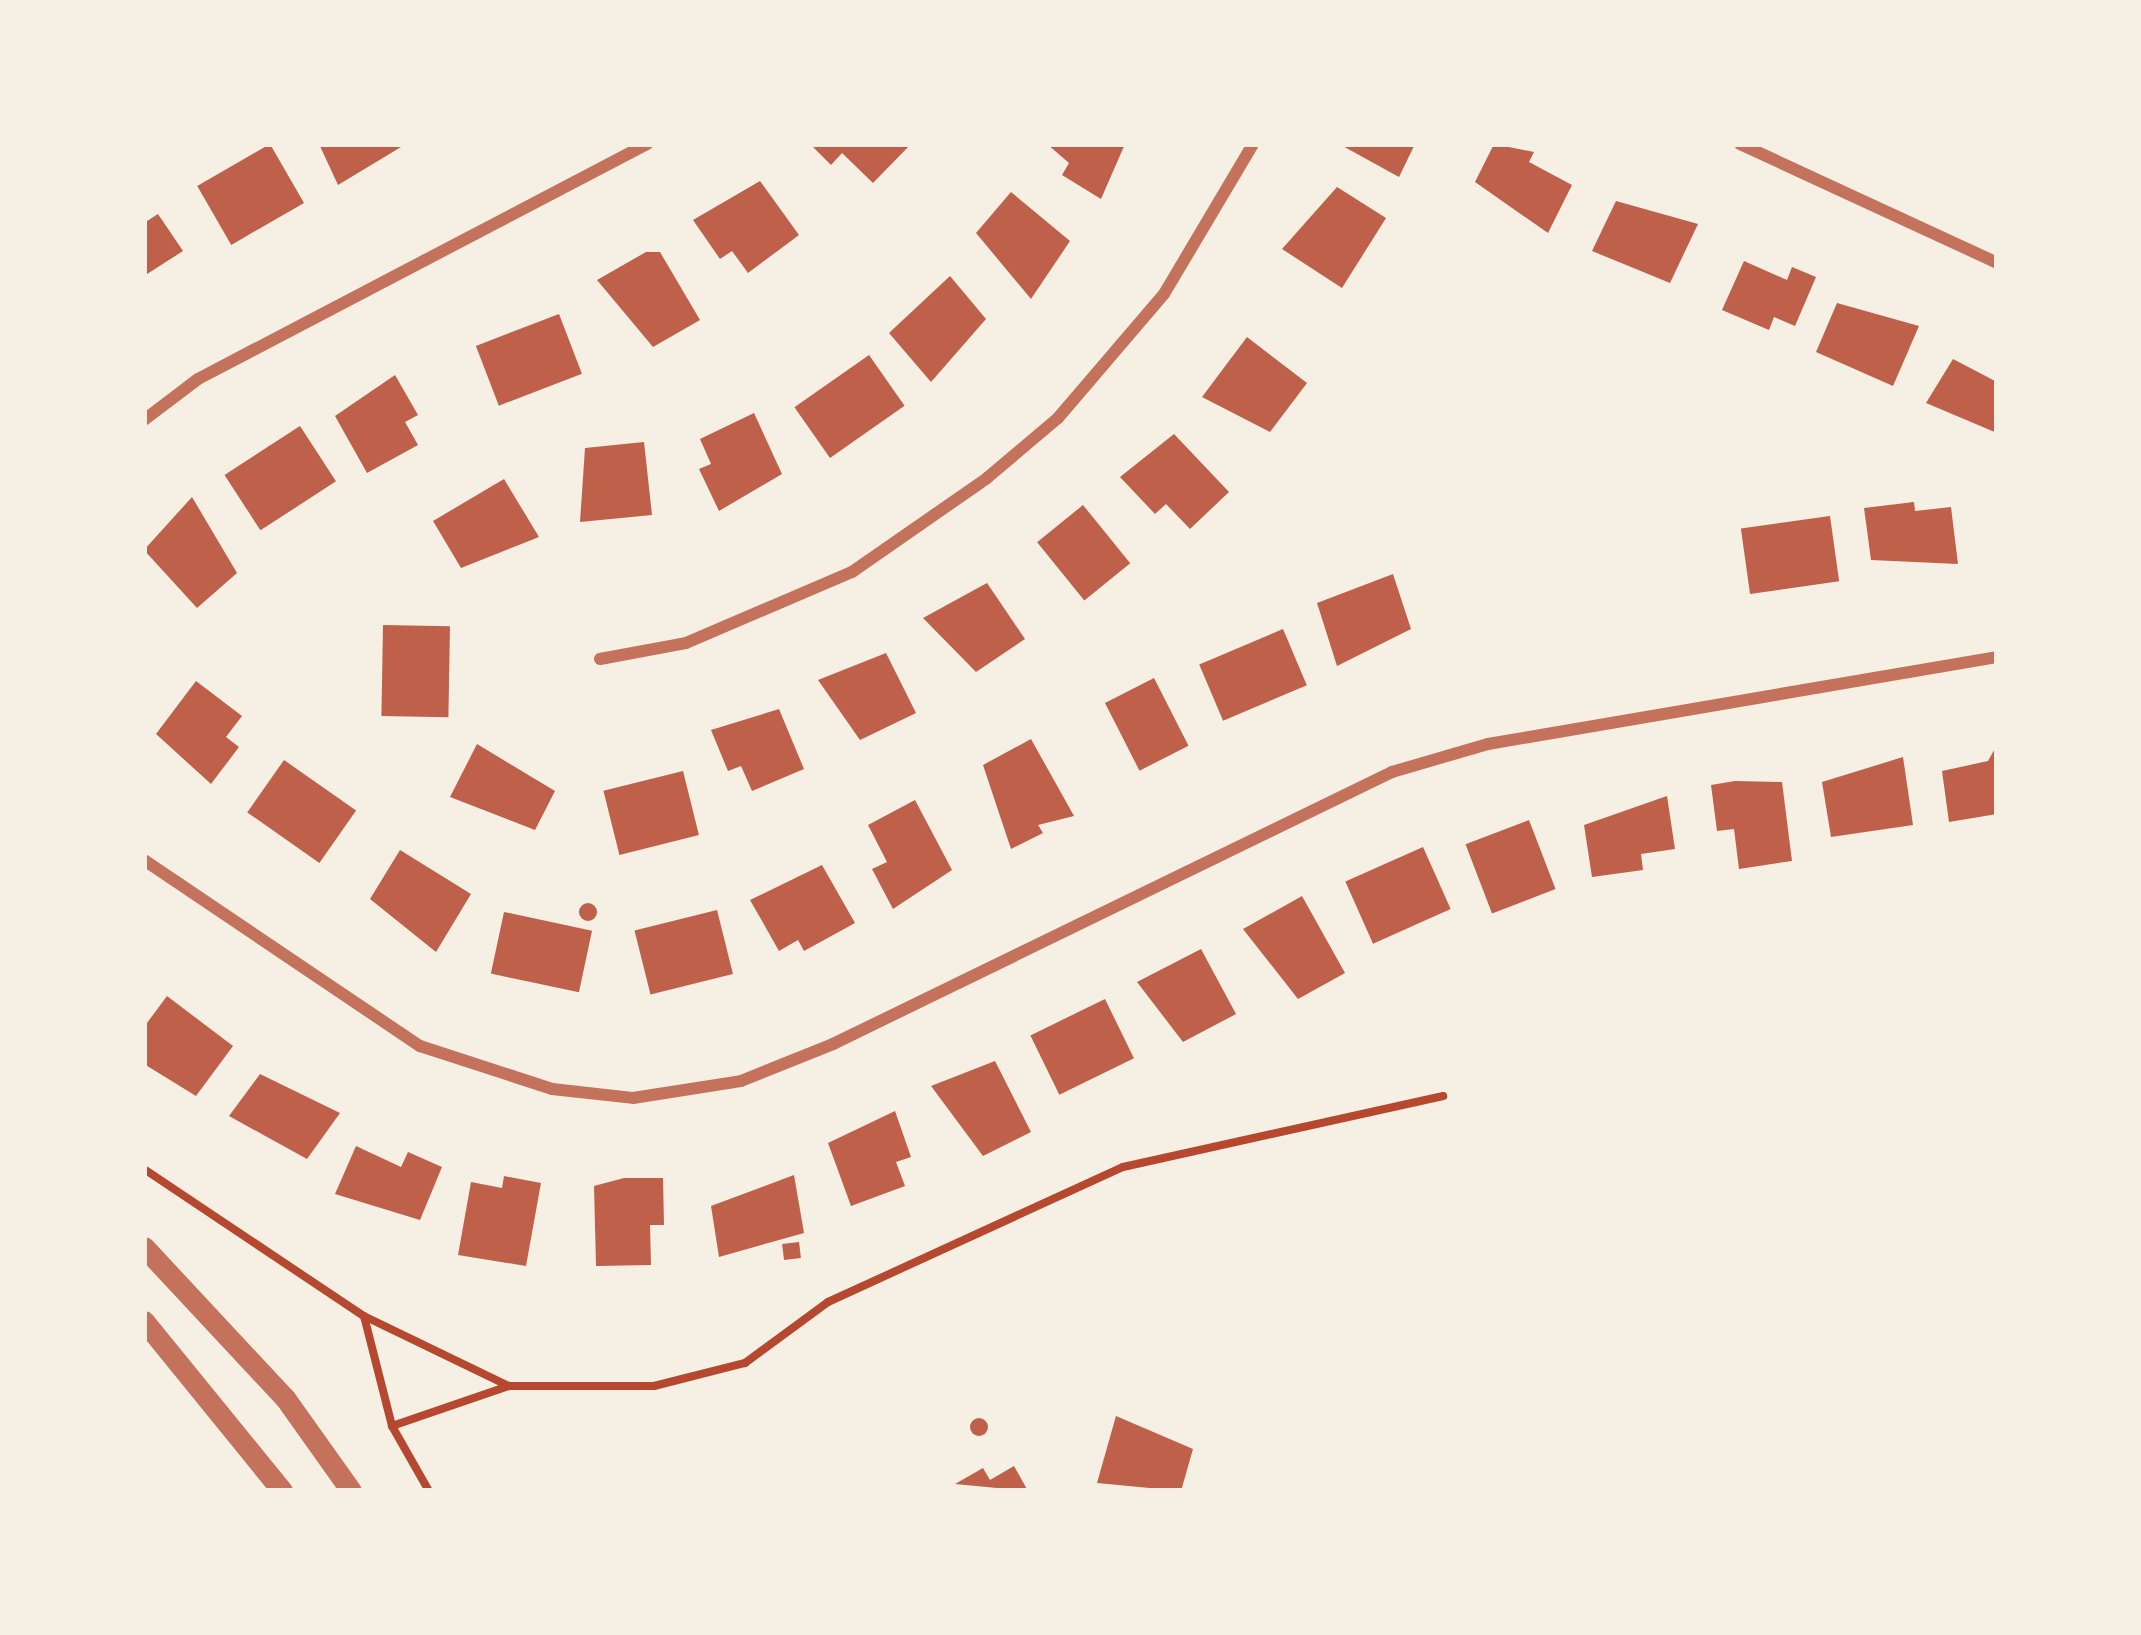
<!DOCTYPE html>
<style>
body{margin:0}
#map{position:relative;width:2141px;height:1635px;overflow:hidden;background:#f6efe4;font-family:"Varela Round",sans-serif}
div>[style]{position:absolute}
[style*='--x']{left:calc(var(--x)*1px);top:calc(var(--y)*1px);width:calc(var(--w)*1px);rotate:calc(var(--a)*1deg)}
.building>*{inset:0;background:#bf614a;transform-origin:0 0}
.round{border-radius:50%}
.path>*{height:8px;margin:-4px;padding:0 4px;transform-origin:4px;border-radius:4px;background:#b5482f}
.minor>*{height:12px;margin:-6px;padding:0 6px;transform-origin:6px;border-radius:6px;background:#c5725c}
.tertiary>*{height:21px;margin:-10.5px;padding:0 10.5px;transform-origin:10.5px;border-radius:10.5px;background:#c5725c}
span{translate:-50% -50%;white-space:nowrap;text-align:center;line-height:1.15;-webkit-text-stroke:10px #f6efe4;paint-order:stroke}
.frame{position:absolute;inset:0;border:147px solid #f6efe4;pointer-events:none}
</style>
<div id="map">
<div class="building">
<div style="left:270px;top:144px;width:68px;height:84px;rotate:60deg"></div>
<div style="clip-path:polygon(319px 144px,406px 144px,338px 185px)"></div>
<div style="clip-path:polygon(810px 144px,911px 144px,873px 183px,842px 153px,831px 165px)"></div>
<div style="clip-path:polygon(1047px 144px,1125px 144px,1101px 199px,1062px 175px,1069px 163px)"></div>
<div style="clip-path:polygon(1339px 144px,1415px 144px,1399px 177px)"></div>
<div style="clip-path:polygon(1494px 144px,1534px 152px,1529px 162px,1572px 185px,1548px 233px,1475px 182px)"></div>
<div style="clip-path:polygon(760px 181px,799px 235px,748px 273px,732px 251px,720px 259px,693px 220px)"></div>
<div style="clip-path:polygon(1337px 187px,1386px 218px,1342px 288px,1282px 249px)"></div>
<div style="clip-path:polygon(1011px 192px,1070px 241px,1031px 299px,976px 233px)"></div>
<div style="clip-path:polygon(1616px 201px,1698px 224px,1670px 283px,1592px 251px)"></div>
<div style="clip-path:polygon(158px 214px,183px 251px,144px 276px,144px 223px)"></div>
<div style="clip-path:polygon(646px 252px,660px 252px,700px 320px,653px 347px,597px 280px)"></div>
<div style="clip-path:polygon(1744px 261px,1787px 280px,1792px 267px,1816px 277px,1795px 326px,1774px 317px,1769px 330px,1722px 310px)"></div>
<div style="clip-path:polygon(950px 276px,986px 319px,931px 382px,889px 333px)"></div>
<div style="clip-path:polygon(1837px 303px,1919px 326px,1893px 386px,1816px 352px)"></div>
<div style="left:559px;top:314px;width:64px;height:89px;rotate:69deg"></div>
<div style="clip-path:polygon(1247px 337px,1307px 383px,1270px 432px,1202px 397px)"></div>
<div style="left:869px;top:355px;width:62px;height:91px;rotate:55deg"></div>
<div style="clip-path:polygon(1953px 359px,1997px 382px,1997px 433px,1926px 403px)"></div>
<div style="clip-path:polygon(395px 375px,418px 415px,405px 422px,418px 445px,367px 473px,335px 416px)"></div>
<div style="clip-path:polygon(754px 413px,782px 474px,719px 511px,699px 469px,711px 464px,700px 439px)"></div>
<div style="left:300px;top:426px;width:66px;height:90px;rotate:57deg"></div>
<div style="clip-path:polygon(1174px 434px,1229px 492px,1190px 529px,1166px 504px,1155px 514px,1120px 477px)"></div>
<div style="clip-path:polygon(644px 442px,652px 515px,580px 522px,585px 448px)"></div>
<div style="clip-path:polygon(504px 479px,539px 537px,461px 568px,433px 521px)"></div>
<div style="clip-path:polygon(192px 497px,237px 573px,197px 608px,144px 550px)"></div>
<div style="clip-path:polygon(1914px 502px,1915px 511px,1951px 507px,1958px 564px,1871px 560px,1864px 508px)"></div>
<div style="left:1083px;top:505px;width:75px;height:59px;rotate:51deg"></div>
<div style="left:1830px;top:516px;width:66px;height:90px;rotate:82deg"></div>
<div style="clip-path:polygon(1393px 574px,1411px 629px,1337px 666px,1317px 603px)"></div>
<div style="clip-path:polygon(987px 583px,1025px 639px,976px 672px,923px 618px)"></div>
<div style="left:383px;top:625px;width:67px;height:91px;rotate:1deg"></div>
<div style="left:1283px;top:629px;width:61px;height:91px;rotate:67deg"></div>
<div style="clip-path:polygon(886px 653px,916px 713px,860px 740px,818px 680px)"></div>
<div style="left:1154px;top:678px;width:76px;height:55px;rotate:63deg"></div>
<div style="clip-path:polygon(196px 681px,242px 716px,226px 737px,239px 747px,211px 784px,156px 734px)"></div>
<div style="clip-path:polygon(779px 709px,804px 769px,752px 791px,741px 766px,728px 771px,711px 730px)"></div>
<div style="clip-path:polygon(1031px 739px,1074px 816px,1038px 825px,1043px 833px,1011px 849px,983px 765px)"></div>
<div style="clip-path:polygon(477px 744px,555px 791px,535px 830px,450px 797px)"></div>
<div style="clip-path:polygon(1997px 745px,1997px 814px,1949px 822px,1942px 771px,1988px 761px)"></div>
<div style="clip-path:polygon(1903px 757px,1913px 825px,1831px 837px,1822px 782px)"></div>
<div style="left:284px;top:760px;width:88px;height:64px;rotate:35deg"></div>
<div style="left:683px;top:771px;width:66px;height:82px;rotate:76deg"></div>
<div style="clip-path:polygon(1735px 781px,1782px 782px,1792px 861px,1739px 869px,1734px 829px,1717px 831px,1711px 785px)"></div>
<div style="clip-path:polygon(1667px 796px,1675px 849px,1641px 854px,1643px 870px,1592px 877px,1584px 825px)"></div>
<div style="clip-path:polygon(915px 800px,952px 870px,893px 909px,872px 869px,887px 862px,868px 825px)"></div>
<div style="left:1529px;top:820px;width:74px;height:68px;rotate:69deg"></div>
<div style="left:1423px;top:847px;width:68px;height:85px;rotate:66deg"></div>
<div style="clip-path:polygon(400px 850px,471px 894px,436px 952px,370px 899px)"></div>
<div style="clip-path:polygon(822px 865px,855px 923px,804px 951px,798px 940px,779px 951px,750px 900px)"></div>
<div style="clip-path:polygon(1302px 896px,1345px 973px,1298px 999px,1243px 929px)"></div>
<div class="round" style="left:579px;top:903px;width:18px;height:18px"></div>
<div style="left:717px;top:910px;width:66px;height:85px;rotate:76deg"></div>
<div style="left:504px;top:912px;width:90px;height:63px;rotate:12deg"></div>
<div style="clip-path:polygon(1201px 949px,1236px 1014px,1183px 1042px,1137px 982px)"></div>
<div style="clip-path:polygon(167px 996px,233px 1046px,196px 1096px,144px 1064px,144px 1027px)"></div>
<div style="left:1105px;top:999px;width:66px;height:83px;rotate:64deg"></div>
<div style="clip-path:polygon(995px 1061px,1031px 1132px,983px 1156px,931px 1086px)"></div>
<div style="clip-path:polygon(260px 1074px,340px 1113px,307px 1159px,229px 1116px)"></div>
<div style="clip-path:polygon(895px 1111px,911px 1157px,896px 1162px,905px 1186px,851px 1206px,828px 1143px)"></div>
<div style="clip-path:polygon(356px 1146px,401px 1167px,408px 1152px,442px 1167px,420px 1220px,335px 1194px)"></div>
<div style="clip-path:polygon(794px 1175px,804px 1233px,719px 1257px,711px 1206px)"></div>
<div style="clip-path:polygon(504px 1176px,541px 1183px,526px 1266px,458px 1255px,471px 1182px,502px 1188px)"></div>
<div style="clip-path:polygon(624px 1178px,663px 1178px,664px 1225px,650px 1225px,651px 1265px,596px 1266px,594px 1186px)"></div>
<div style="left:799px;top:1242px;width:16px;height:17px;rotate:83deg"></div>
<div style="clip-path:polygon(1116px 1416px,1193px 1449px,1181px 1491px,1097px 1483px)"></div>
<div class="round" style="left:970px;top:1418px;width:18px;height:18px"></div>
<div style="clip-path:polygon(1014px 1466px,1028px 1491px,955px 1484px,983px 1468px,990px 1480px)"></div>
</div>
<div class="path">
<div style="--x:144;--y:1169;--w:265;--a:33.8"></div>
<div style="--x:364;--y:1316;--w:114;--a:75.7"></div>
<div style="--x:392;--y:1426;--w:75;--a:60.4"></div>
<div style="--x:366;--y:1317;--w:159;--a:25.8"></div>
<div style="--x:392;--y:1426;--w:124;--a:-18.9"></div>
<div style="--x:509;--y:1386;--w:145;--a:0"></div>
<div style="--x:654;--y:1386;--w:94;--a:-14.2"></div>
<div style="--x:745;--y:1363;--w:103;--a:-36.3"></div>
<div style="--x:828;--y:1302;--w:324;--a:-24.6"></div>
<div style="--x:1123;--y:1167;--w:328;--a:-12.5"></div>
</div>
<div class="minor">
<div style="--x:1740;--y:144;--w:283;--a:24.8"></div>
<div style="--x:144;--y:420;--w:68;--a:-37.2"></div>
<div style="--x:198;--y:379;--w:507;--a:-27.63"></div>
<div style="--x:600;--y:659;--w:87;--a:-10.5"></div>
<div style="--x:686;--y:643;--w:181;--a:-23.2"></div>
<div style="--x:852;--y:572;--w:165;--a:-34.8"></div>
<div style="--x:987;--y:478;--w:93;--a:-40.2"></div>
<div style="--x:1058;--y:418;--w:163;--a:-49.5"></div>
<div style="--x:1164;--y:294;--w:174;--a:-59.3"></div>
<div style="--x:144;--y:860;--w:333;--a:34"></div>
<div style="--x:420;--y:1046;--w:139;--a:18"></div>
<div style="--x:552;--y:1089;--w:81;--a:6.3"></div>
<div style="--x:633;--y:1098;--w:109;--a:-8.9"></div>
<div style="--x:741;--y:1081;--w:99;--a:-21.9"></div>
<div style="--x:833;--y:1044;--w:622;--a:-25.95"></div>
<div style="--x:1392;--y:772;--w:100;--a:-16.3"></div>
<div style="--x:1488;--y:744;--w:516;--a:-9.7"></div>
</div>
<div class="tertiary">
<div style="--x:144;--y:1247;--w:207;--a:47"></div>
<div style="--x:285;--y:1398;--w:114;--a:54.6"></div>
<div style="--x:144;--y:1321;--w:219;--a:50.9"></div>
</div>
<div class="frame"></div>
</div>
